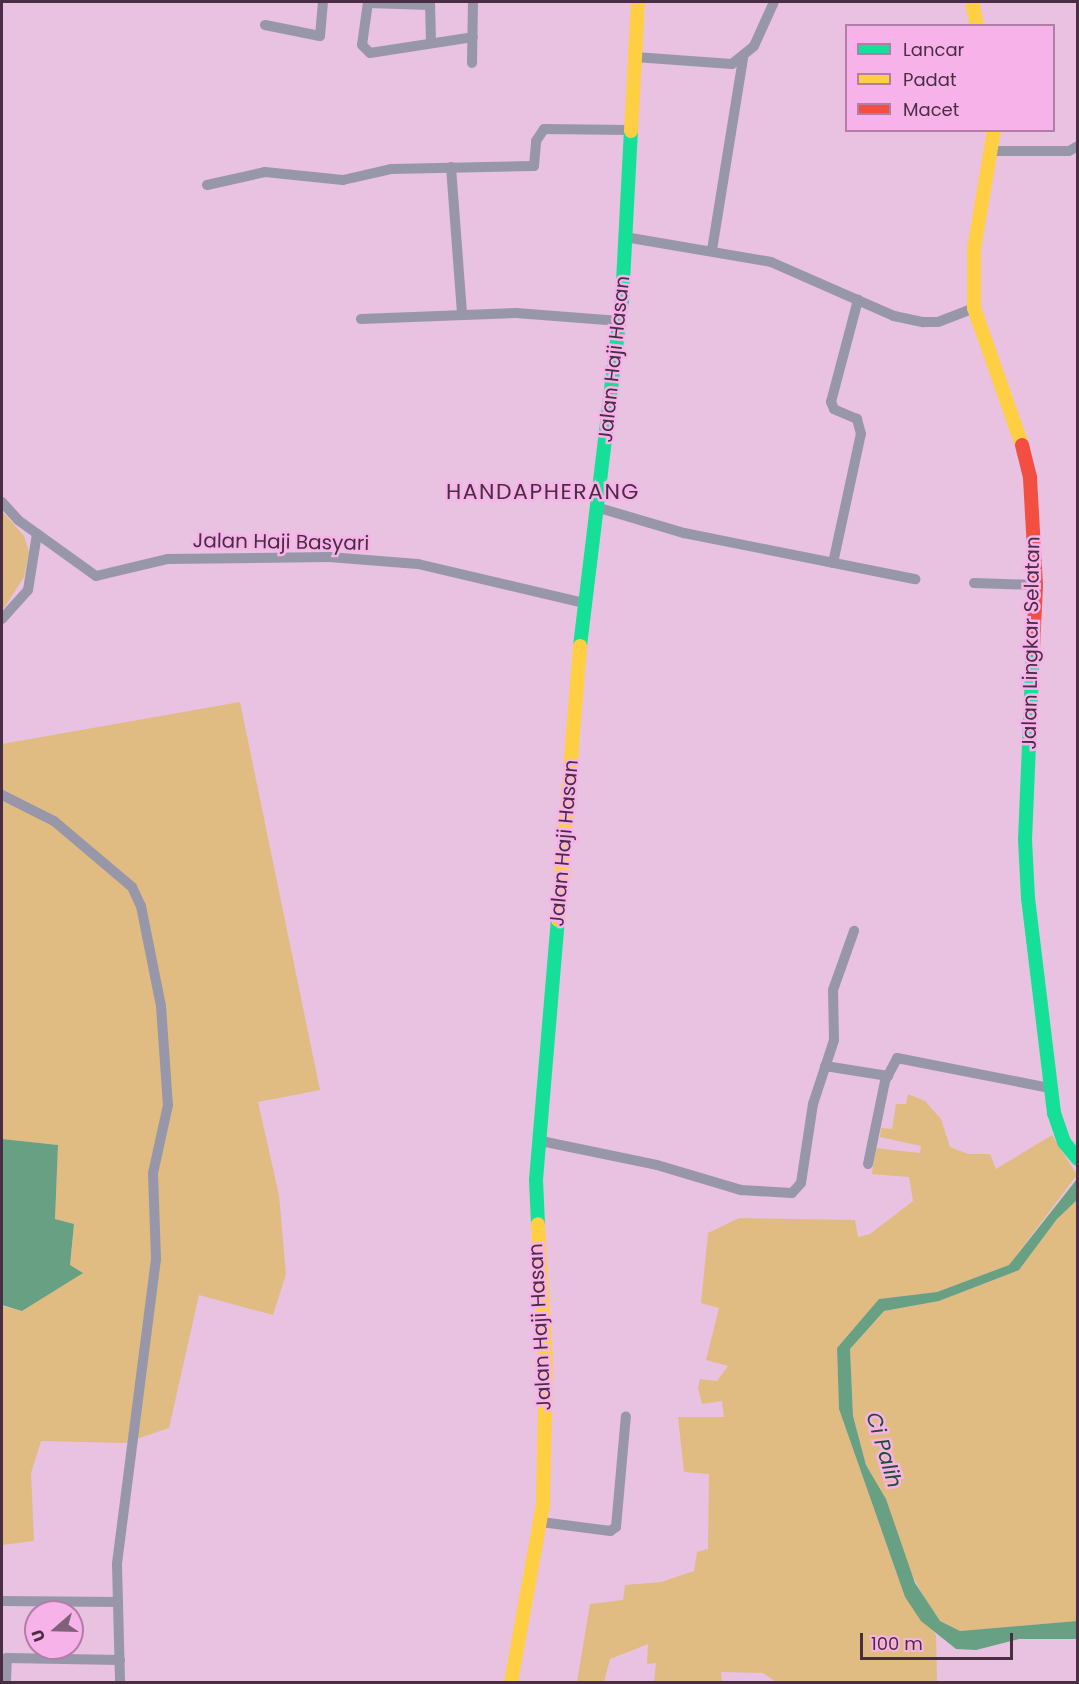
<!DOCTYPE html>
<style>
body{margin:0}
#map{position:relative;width:1079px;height:1684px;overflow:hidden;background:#e8c2e0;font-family:Poppins,sans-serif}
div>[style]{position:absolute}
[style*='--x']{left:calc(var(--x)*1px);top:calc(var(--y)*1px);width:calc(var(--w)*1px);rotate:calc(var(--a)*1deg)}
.green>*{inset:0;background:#e0bc82}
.water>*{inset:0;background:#67a082}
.street>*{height:10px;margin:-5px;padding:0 5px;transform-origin:5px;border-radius:5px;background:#9897aa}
.fast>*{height:14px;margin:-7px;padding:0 7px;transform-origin:7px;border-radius:7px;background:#16e098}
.slow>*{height:14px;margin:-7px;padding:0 7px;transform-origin:7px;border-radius:7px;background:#ffcf43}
.jam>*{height:14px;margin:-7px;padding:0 7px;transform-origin:7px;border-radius:7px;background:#f24e42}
span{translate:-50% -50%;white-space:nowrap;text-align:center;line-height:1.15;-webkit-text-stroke:5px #f8b2ea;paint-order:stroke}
.street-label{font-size:20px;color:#492d43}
.water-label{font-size:21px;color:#1d4f31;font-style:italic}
.quarter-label{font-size:22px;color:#492d43;letter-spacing:1.5px}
.frame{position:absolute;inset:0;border:3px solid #492d43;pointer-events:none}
.legend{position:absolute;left:845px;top:24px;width:210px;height:108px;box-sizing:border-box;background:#f8b2ea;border:2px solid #b27da7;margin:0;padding:8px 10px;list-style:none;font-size:18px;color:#492d43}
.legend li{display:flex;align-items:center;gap:12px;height:30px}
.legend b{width:30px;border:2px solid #b27da7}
.north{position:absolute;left:24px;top:1600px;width:60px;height:60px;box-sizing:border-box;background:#f8b2ea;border:2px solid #b27da7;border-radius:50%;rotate:250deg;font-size:16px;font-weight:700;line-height:24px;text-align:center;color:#492d43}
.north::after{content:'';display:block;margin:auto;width:21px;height:27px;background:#81617a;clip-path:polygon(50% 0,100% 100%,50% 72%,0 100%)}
.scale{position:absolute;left:860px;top:1633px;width:153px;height:27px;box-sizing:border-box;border:3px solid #492d43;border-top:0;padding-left:8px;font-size:18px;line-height:21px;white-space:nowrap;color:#492d43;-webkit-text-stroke:4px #f8b2ea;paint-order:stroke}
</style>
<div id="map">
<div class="green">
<div style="clip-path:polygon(2px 511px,24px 536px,29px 552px,24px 577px,2px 611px)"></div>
<div style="clip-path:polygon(240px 702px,320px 1090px,258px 1102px,279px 1195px,286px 1274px,273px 1315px,199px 1295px,169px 1428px,125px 1443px,41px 1441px,31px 1473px,34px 1541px,2px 1545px,2px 1306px,23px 1311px,70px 1265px,74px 1224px,55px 1219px,58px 1145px,2px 1139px,2px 744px)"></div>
<div style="clip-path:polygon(908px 1094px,925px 1101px,941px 1119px,950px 1147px,968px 1154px,990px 1154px,996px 1169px,1052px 1135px,1077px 1175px,1009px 1265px,937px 1292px,879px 1299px,837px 1348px,839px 1409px,905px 1597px,936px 1635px,937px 1682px,776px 1682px,763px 1673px,721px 1672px,722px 1682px,654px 1682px,656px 1663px,647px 1664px,648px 1644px,610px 1659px,604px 1682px,577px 1682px,590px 1604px,623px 1600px,625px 1585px,661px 1582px,694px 1571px,697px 1552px,708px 1549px,709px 1474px,684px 1472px,678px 1417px,724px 1417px,722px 1401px,702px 1404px,698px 1388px,700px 1379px,717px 1381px,728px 1366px,706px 1360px,719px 1308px,701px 1303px,708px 1233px,739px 1218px,855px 1220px,858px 1237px,870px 1234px,913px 1201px,909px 1177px,872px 1174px,875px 1148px,920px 1153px,921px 1146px,880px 1137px,881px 1128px,892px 1129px,896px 1104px,906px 1104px)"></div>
<div style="clip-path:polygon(1077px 1200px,1077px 1621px,960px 1631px,940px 1621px,928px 1605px,906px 1563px,886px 1499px,866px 1465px,853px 1416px,850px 1349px,884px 1311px,939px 1301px,1019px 1270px,1057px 1219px)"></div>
</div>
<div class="water">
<div style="clip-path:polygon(2px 1139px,58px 1145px,55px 1219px,74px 1224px,70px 1265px,83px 1273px,22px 1311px,2px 1305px)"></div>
<div style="clip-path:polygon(1077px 1179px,1077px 1200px,1057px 1219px,1019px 1270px,939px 1301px,884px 1311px,850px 1349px,853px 1416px,866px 1465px,886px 1499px,915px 1583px,940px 1621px,960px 1631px,1077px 1621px,1077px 1639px,1019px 1639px,976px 1650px,956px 1649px,921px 1621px,905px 1597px,839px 1409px,837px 1348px,879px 1299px,937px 1292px,1009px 1265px)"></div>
</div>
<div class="street">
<div style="--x:368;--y:2;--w:43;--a:97.9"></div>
<div style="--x:362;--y:45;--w:11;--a:45"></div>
<div style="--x:370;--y:53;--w:104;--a:-8.8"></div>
<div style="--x:430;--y:2;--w:40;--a:88.6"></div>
<div style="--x:368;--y:3;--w:62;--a:1.8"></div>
<div style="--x:265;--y:25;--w:56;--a:11.3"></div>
<div style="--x:320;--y:36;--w:34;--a:-85"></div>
<div style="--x:635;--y:57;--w:97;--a:4.1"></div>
<div style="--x:732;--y:64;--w:28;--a:-39"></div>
<div style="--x:754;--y:46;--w:48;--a:-65.6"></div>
<div style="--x:472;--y:63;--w:61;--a:-89.1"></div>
<div style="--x:993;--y:151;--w:76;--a:0"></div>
<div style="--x:1069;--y:151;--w:10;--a:-29"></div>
<div style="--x:451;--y:167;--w:146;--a:85.7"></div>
<div style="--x:207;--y:185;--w:59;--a:-12.6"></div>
<div style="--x:265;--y:172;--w:78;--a:5.9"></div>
<div style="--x:343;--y:180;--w:49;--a:-12.9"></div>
<div style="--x:391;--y:169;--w:143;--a:-1.2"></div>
<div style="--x:534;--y:166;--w:25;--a:-85"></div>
<div style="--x:536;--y:141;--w:14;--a:-56"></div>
<div style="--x:544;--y:129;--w:86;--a:0.7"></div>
<div style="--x:625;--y:237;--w:148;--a:9.7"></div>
<div style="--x:771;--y:262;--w:134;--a:23.7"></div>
<div style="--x:894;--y:316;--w:30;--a:12"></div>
<div style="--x:923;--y:322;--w:15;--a:0"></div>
<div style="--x:938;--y:322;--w:39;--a:-21"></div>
<div style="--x:712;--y:250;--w:194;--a:-80.8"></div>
<div style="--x:361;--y:319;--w:155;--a:-2.2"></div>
<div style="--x:516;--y:313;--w:104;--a:4.4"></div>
<div style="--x:2;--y:502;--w:24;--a:48"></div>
<div style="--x:18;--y:520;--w:96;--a:35.7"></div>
<div style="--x:96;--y:576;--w:74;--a:-13.3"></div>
<div style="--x:168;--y:559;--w:161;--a:-0.7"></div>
<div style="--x:329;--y:557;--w:89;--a:4.5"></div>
<div style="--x:418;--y:564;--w:171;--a:13.2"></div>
<div style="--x:596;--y:507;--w:92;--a:16.5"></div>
<div style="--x:684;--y:533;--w:236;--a:11.3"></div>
<div style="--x:833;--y:563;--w:132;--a:-77.8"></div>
<div style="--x:861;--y:434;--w:16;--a:-105"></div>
<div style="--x:857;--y:419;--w:25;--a:-157"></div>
<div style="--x:834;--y:409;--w:8;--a:-113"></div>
<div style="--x:831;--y:402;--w:106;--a:-75.2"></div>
<div style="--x:974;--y:583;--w:62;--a:1.8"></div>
<div style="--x:2;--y:619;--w:39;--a:-48"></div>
<div style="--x:28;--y:590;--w:57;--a:-80.9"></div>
<div style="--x:2;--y:795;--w:58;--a:26.6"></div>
<div style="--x:54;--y:821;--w:102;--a:40.2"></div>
<div style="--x:132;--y:887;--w:21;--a:65"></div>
<div style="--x:141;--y:906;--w:102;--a:78.7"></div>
<div style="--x:161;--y:1006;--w:99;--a:86"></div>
<div style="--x:168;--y:1105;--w:70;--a:102.4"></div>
<div style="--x:153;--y:1173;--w:86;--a:88"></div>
<div style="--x:156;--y:1259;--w:308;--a:97.3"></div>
<div style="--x:117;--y:1565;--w:117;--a:88.5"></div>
<div style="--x:825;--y:1066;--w:64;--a:9"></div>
<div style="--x:541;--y:1141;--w:118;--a:11.7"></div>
<div style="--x:657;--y:1165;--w:88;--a:16.6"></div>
<div style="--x:741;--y:1190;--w:51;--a:3.4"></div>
<div style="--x:792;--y:1193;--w:13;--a:-48"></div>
<div style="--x:801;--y:1183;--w:80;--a:-81.4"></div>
<div style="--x:813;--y:1104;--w:67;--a:-71.8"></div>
<div style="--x:834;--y:1040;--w:50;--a:-91.1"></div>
<div style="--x:833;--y:990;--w:63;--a:-70.4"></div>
<div style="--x:868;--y:1164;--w:85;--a:-78.4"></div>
<div style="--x:885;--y:1081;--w:26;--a:-62"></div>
<div style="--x:897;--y:1058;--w:156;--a:11.1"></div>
<div style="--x:541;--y:1522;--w:70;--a:7.4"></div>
<div style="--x:610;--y:1531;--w:7;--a:-34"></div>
<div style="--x:616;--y:1527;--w:111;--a:-84.9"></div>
<div style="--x:2;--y:1601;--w:116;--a:0.5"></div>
<div style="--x:6;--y:1682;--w:24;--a:-88"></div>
<div style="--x:7;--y:1658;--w:113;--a:1"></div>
</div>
<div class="fast">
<div style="--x:580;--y:646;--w:348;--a:-83.1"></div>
<div style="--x:622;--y:301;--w:170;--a:-87"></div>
<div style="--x:1033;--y:649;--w:190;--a:92.4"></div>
<div style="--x:1025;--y:839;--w:59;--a:87.1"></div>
<div style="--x:1028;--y:898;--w:217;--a:83.1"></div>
<div style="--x:1054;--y:1113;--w:31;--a:71"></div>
<div style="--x:1064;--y:1142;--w:22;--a:51"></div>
<div style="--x:538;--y:1224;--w:44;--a:-92.6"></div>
<div style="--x:536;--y:1180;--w:261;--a:-85.2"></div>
</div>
<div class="slow">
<div style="--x:972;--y:2;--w:25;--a:78"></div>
<div style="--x:994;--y:130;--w:120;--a:99.6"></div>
<div style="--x:974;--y:248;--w:60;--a:90"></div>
<div style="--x:974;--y:308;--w:145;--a:70.7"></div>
<div style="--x:631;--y:131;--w:129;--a:-86.9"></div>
<div style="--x:558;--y:920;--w:275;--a:-85.4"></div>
<div style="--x:511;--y:1682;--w:181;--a:-79.8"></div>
<div style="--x:543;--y:1504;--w:144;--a:-88.8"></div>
<div style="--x:546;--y:1360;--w:136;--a:-93.4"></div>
</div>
<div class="jam">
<div style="--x:1022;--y:445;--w:34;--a:76"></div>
<div style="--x:1030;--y:478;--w:107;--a:86.8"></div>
<div style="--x:1036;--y:585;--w:64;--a:92.7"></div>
</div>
<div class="street-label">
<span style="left:614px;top:359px;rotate:-84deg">Jalan Haji Hasan</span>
<span style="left:281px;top:542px;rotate:1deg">Jalan Haji Basyari</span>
<span style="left:1031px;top:643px;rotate:-89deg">Jalan Lingkar Selatan</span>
<span style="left:564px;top:843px;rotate:-85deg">Jalan Haji Hasan</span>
<span style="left:540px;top:1327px;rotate:-93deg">Jalan Haji Hasan</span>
</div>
<div class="water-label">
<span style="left:884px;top:1450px;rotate:73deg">Ci Palih</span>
</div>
<div class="quarter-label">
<span style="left:543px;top:492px">HANDAPHERANG</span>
</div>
<div class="frame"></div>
<ul class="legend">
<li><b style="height:8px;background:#16e098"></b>Lancar</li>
<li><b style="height:8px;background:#ffcf43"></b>Padat</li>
<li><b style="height:8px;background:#f24e42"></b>Macet</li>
</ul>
<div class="north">U</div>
<div class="scale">100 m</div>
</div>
